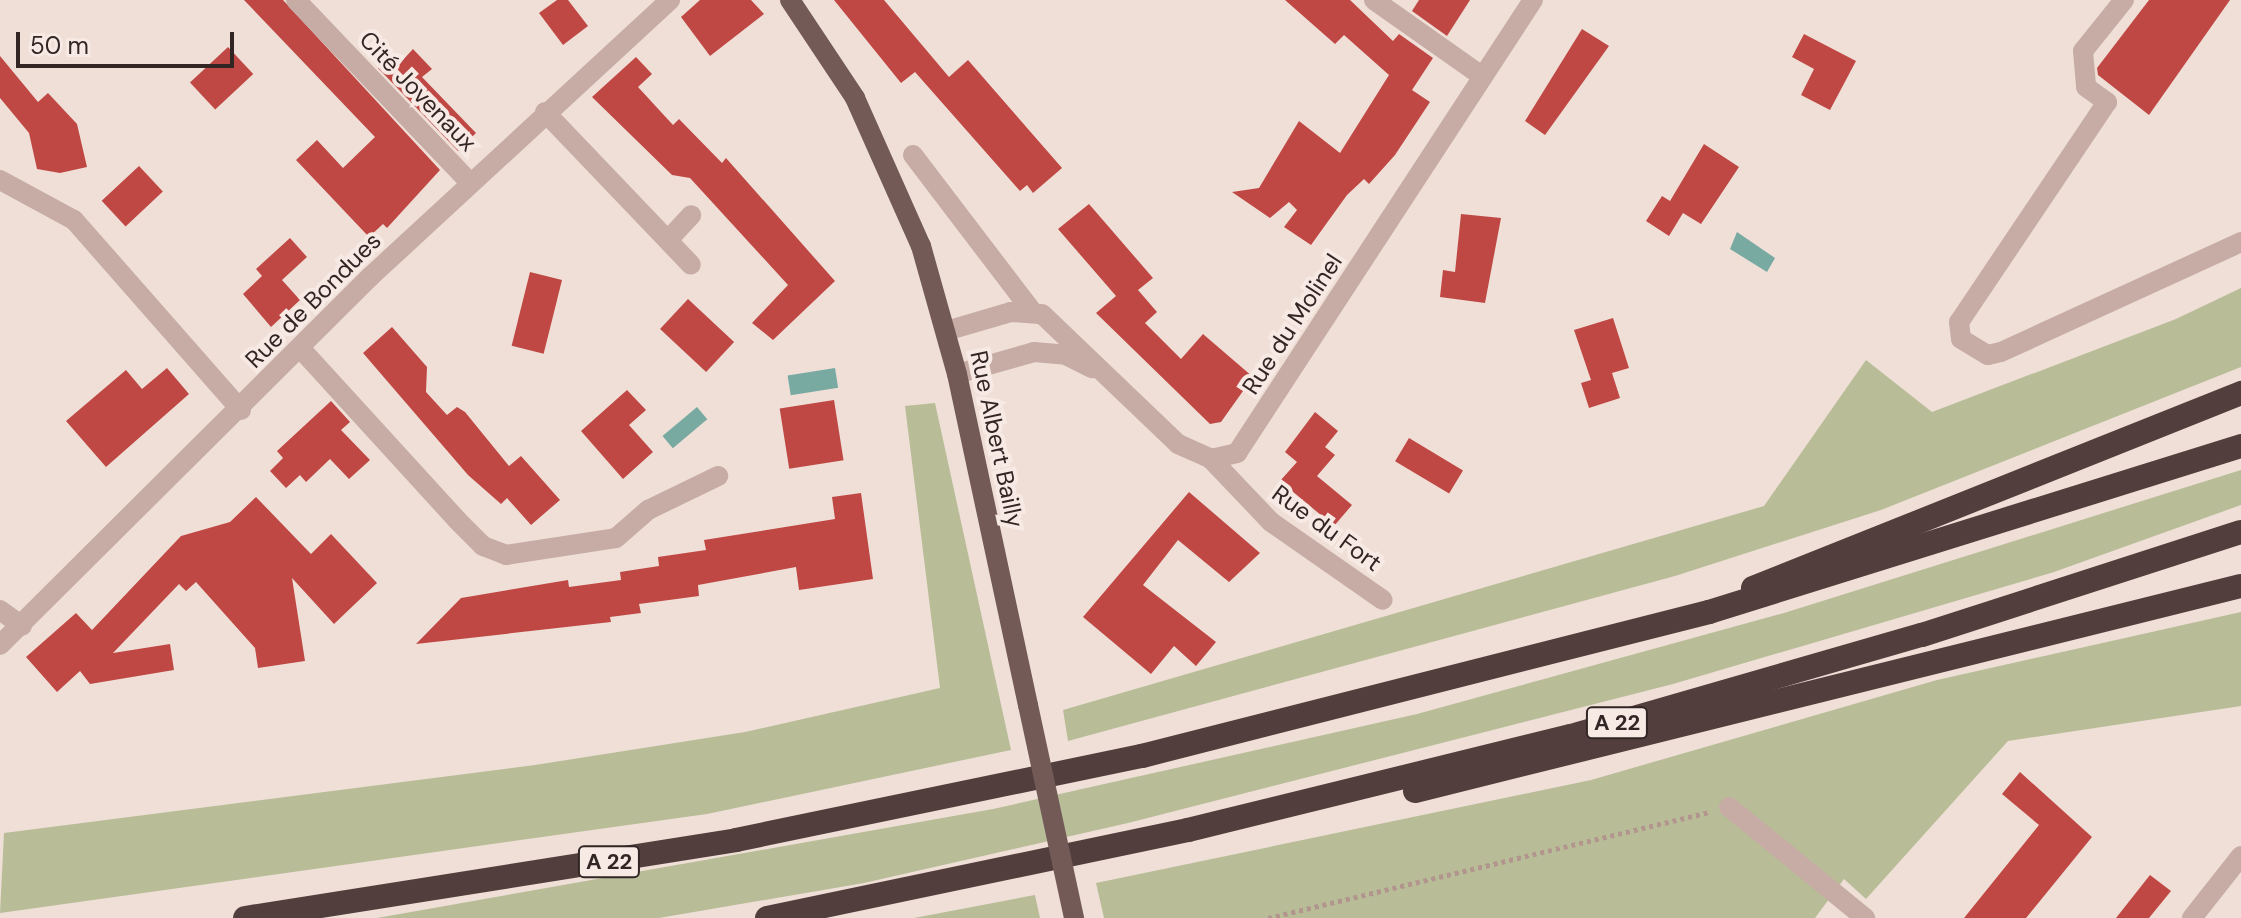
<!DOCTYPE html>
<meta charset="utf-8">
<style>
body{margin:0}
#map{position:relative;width:2241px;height:918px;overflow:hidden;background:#efdfd7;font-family:"DM Sans",sans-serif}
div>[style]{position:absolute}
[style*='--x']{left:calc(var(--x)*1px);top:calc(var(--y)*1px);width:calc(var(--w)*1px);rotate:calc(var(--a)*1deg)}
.green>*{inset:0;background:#b8bd98}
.water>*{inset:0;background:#78aaa2;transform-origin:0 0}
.building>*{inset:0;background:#c04844;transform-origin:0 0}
.path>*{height:5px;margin-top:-2.5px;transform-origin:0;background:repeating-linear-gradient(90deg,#b2968e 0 4px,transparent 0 8px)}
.minor>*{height:20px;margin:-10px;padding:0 10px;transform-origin:10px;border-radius:10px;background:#c6aca4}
.major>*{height:20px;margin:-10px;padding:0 10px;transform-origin:10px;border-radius:10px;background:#735a57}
.highway>*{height:24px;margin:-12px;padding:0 12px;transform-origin:12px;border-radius:12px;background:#523f3d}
.major-bridge>*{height:20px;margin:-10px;padding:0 10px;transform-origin:10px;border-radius:10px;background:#735a57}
span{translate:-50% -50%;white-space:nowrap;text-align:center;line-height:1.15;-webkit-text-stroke:8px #f7e9e3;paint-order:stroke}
.shield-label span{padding:2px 6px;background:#f7e9e3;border:2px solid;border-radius:6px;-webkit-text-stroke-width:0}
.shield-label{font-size:22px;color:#322625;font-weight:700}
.street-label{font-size:24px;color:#322625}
.scale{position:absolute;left:16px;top:32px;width:218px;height:36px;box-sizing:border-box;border:4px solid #322625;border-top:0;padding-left:10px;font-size:24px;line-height:28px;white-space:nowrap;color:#322625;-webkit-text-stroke:6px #f7e9e3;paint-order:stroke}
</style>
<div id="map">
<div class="green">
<div style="clip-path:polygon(2241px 288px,2241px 367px,1881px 510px,1675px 576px,1068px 741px,1063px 710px,1764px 506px,1866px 360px,1932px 412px,2176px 319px)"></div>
<div style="clip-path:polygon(935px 403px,1011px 750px,707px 814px,0 913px,4px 833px,535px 765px,745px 732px,940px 688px,905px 406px)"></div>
<div style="clip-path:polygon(2241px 470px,2241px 505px,2054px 572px,1673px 684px,1128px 823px,864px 883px,659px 918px,377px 918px,993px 809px,1417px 714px,1784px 613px)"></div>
<div style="clip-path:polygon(2241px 612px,2241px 706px,2008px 741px,1866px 899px,1844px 879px,1815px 918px,1104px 918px,1096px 883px,1591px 780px,1937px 680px)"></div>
<div style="clip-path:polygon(1035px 895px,1040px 918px,914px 918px)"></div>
</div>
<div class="water">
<div style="clip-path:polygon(1737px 232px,1775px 258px,1767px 272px,1730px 249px)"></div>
<div style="left:835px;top:368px;width:20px;height:48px;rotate:81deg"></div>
<div style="left:697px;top:407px;width:16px;height:45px;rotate:50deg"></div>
</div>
<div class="building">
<div style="clip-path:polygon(244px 0,283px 0,440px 170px,387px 228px,383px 224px,369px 237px,296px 160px,317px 140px,343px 168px,375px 137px)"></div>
<div style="clip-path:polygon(557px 0,568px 0,588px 26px,563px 45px,539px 13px)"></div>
<div style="clip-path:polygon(700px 0,751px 0,764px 14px,710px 56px,681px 17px)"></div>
<div style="clip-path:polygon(834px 0,884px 0,949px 77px,968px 60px,1062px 168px,1033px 193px,1027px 185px,1020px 191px,915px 72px,901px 83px)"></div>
<div style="clip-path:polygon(1285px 0,1350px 0,1393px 41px,1399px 34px,1433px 58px,1412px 90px,1430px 102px,1395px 155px,1369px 184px,1364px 179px,1347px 195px,1311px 245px,1284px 227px,1297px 210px,1289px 202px,1270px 218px,1232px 192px,1259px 188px,1299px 121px,1340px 153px,1389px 75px,1344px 35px,1335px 44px)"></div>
<div style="clip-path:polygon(1419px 0,1470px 0,1447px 36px,1412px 11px)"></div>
<div style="clip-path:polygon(2149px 0,2230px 0,2149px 115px,2098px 75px,2097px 68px)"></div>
<div style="clip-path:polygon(1582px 29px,1609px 46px,1545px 135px,1525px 121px)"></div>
<div style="clip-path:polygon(1804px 34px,1856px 61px,1830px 110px,1801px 95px,1814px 69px,1792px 57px)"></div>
<div style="left:228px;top:47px;width:37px;height:52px;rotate:47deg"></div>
<div style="clip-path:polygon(413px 49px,432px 69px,422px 77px,476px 133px,458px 151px,378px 68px,393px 54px,401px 62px)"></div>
<div style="clip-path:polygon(0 56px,38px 102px,48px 93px,77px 124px,87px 167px,60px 173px,37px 169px,29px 133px,0 98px)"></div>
<div style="clip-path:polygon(636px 57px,652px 74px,638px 87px,673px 125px,679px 119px,722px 163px,726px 158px,835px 281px,773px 340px,752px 323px,788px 285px,690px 178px,672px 175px,592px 97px)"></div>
<div style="clip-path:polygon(1704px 144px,1739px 167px,1701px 224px,1683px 213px,1669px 236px,1646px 221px,1662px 196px,1670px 201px)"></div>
<div style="left:139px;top:166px;width:35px;height:51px;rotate:47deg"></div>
<div style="clip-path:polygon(1089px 204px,1153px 278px,1138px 290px,1157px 312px,1145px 323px,1181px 359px,1203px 334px,1253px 377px,1221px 422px,1210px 424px,1096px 313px,1116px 296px,1058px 229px)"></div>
<div style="clip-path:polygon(1461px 214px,1501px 218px,1485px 303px,1440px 297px,1443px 270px,1455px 272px)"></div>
<div style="clip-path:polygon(290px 238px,307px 257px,282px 280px,300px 300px,271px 327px,243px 294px,262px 276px,256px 269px)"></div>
<div style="left:530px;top:272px;width:33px;height:76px;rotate:14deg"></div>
<div style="left:688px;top:299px;width:63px;height:41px;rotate:43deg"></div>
<div style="clip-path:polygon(1613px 318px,1629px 368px,1612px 373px,1620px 398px,1589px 408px,1581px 383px,1591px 380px,1574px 330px)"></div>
<div style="clip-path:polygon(392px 327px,427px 367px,426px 392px,447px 415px,457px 407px,465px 412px,509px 466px,521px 456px,560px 500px,531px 525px,507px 498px,501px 504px,468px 475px,363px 353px)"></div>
<div style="clip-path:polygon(167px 368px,189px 394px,106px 467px,66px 421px,126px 370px,142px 389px)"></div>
<div style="clip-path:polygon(627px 390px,646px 410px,629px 425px,653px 452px,623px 479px,581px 431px)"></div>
<div style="left:834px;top:400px;width:61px;height:55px;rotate:81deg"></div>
<div style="clip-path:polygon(331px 401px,350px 422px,341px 430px,370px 460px,349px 479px,330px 459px,306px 482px,300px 475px,286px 488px,270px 471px,283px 458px,277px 451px)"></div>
<div style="clip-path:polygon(1315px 412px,1338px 431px,1325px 447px,1335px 455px,1317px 476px,1352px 505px,1334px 526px,1280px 481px,1297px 462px,1285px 452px)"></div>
<div style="left:1409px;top:438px;width:63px;height:27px;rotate:31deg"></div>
<div style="clip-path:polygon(1189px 492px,1260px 553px,1229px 582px,1178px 540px,1143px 585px,1216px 642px,1196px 666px,1174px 646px,1151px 674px,1083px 617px)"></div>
<div style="clip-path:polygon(861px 493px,873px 579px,799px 590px,796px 567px,698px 585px,699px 596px,639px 604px,641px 613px,610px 617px,611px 622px,416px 644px,461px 598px,568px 580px,569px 587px,621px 580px,620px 572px,659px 566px,658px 557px,706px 550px,704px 540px,835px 519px,832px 497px)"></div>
<div style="clip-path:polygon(256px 497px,311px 554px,331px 534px,377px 583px,334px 624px,292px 578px,305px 661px,258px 668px,255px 648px,196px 582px,186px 591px,179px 584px,113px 653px,170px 644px,174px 670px,90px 684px,80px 671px,57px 692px,26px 657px,76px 613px,92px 630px,181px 536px,230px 522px)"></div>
<div style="clip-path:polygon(2020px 772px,2092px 837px,2026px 918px,1964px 918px,2039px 825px,2002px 794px)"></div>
<div style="clip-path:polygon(2150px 875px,2171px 891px,2149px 918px,2116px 918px)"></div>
</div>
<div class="path">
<div style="--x:1268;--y:918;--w:453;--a:-13.5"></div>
</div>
<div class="minor">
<div style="--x:296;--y:0;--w:253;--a:46.4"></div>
<div style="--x:1374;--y:0;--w:133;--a:35.2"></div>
<div style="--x:2124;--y:0;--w:65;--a:128.8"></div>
<div style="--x:2083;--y:51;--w:36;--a:85"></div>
<div style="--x:2086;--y:87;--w:26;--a:36"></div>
<div style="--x:2107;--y:102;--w:265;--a:123.9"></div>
<div style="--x:1959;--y:322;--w:17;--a:83"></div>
<div style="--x:1961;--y:339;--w:31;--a:31"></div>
<div style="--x:1988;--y:355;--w:13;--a:-13"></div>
<div style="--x:2001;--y:352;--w:264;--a:-24.6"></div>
<div style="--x:545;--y:112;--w:211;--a:46.3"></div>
<div style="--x:913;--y:155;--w:196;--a:52.7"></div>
<div style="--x:0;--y:180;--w:84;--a:28.4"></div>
<div style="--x:74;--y:220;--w:253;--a:48.7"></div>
<div style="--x:668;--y:240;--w:34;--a:-47"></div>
<div style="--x:946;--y:331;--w:68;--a:-16.3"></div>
<div style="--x:1011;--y:312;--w:31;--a:4"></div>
<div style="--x:1042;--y:314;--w:188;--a:43.7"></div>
<div style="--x:1178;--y:444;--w:36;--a:24"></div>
<div style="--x:1211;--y:459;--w:27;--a:-13"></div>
<div style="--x:1237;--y:453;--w:541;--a:-56.84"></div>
<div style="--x:301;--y:349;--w:231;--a:47.6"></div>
<div style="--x:457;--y:520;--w:37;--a:45"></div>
<div style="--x:483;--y:546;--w:25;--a:21"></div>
<div style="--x:506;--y:555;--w:111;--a:-8.8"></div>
<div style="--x:616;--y:538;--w:43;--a:-41.2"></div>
<div style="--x:648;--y:510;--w:78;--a:-25.9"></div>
<div style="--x:957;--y:374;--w:80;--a:-15.9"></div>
<div style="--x:1034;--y:352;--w:32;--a:5"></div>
<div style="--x:1066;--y:355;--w:29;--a:27"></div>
<div style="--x:1211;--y:459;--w:87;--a:46.4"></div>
<div style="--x:1271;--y:522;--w:136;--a:34.9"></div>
<div style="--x:0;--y:610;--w:27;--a:36"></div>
<div style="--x:0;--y:645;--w:523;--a:-44.85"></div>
<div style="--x:371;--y:276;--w:407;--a:-42.7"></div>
<div style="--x:1729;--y:807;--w:176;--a:39.2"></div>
<div style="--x:2192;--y:918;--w:79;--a:-51.7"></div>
</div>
<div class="major">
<div style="--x:790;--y:0;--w:118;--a:56.4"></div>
<div style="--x:855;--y:98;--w:162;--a:66"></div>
<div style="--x:921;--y:246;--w:133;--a:74.3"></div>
<div style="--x:957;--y:374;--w:339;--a:77.9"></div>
</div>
<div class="highway">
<div style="--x:1753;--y:588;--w:526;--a:-21.78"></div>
<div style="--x:1415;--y:791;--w:851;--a:-13.94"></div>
<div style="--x:245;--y:918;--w:497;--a:-9"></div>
<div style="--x:736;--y:840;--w:415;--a:-11.7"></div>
<div style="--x:1142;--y:756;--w:585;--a:-14.25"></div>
<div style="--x:1709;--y:612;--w:557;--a:-17.33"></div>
<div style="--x:767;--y:918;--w:430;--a:-11.8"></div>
<div style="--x:1188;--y:830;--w:394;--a:-13.8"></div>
<div style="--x:1571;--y:736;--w:365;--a:-16.1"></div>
<div style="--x:1922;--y:635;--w:335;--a:-17.9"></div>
</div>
<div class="major-bridge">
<div style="--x:1028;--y:705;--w:218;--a:77.8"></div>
</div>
<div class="shield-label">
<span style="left:1617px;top:723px">A 22</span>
<span style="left:609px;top:862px">A 22</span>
</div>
<div class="street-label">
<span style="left:418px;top:91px;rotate:46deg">Cité Jovenaux</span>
<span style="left:313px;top:300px;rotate:-45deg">Rue de Bondues</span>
<span style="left:1292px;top:324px;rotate:-57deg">Rue du Molinel</span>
<span style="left:997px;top:439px;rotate:78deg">Rue Albert Bailly</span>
<span style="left:1327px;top:528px;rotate:36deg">Rue du Fort</span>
</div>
<div class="scale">50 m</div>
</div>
